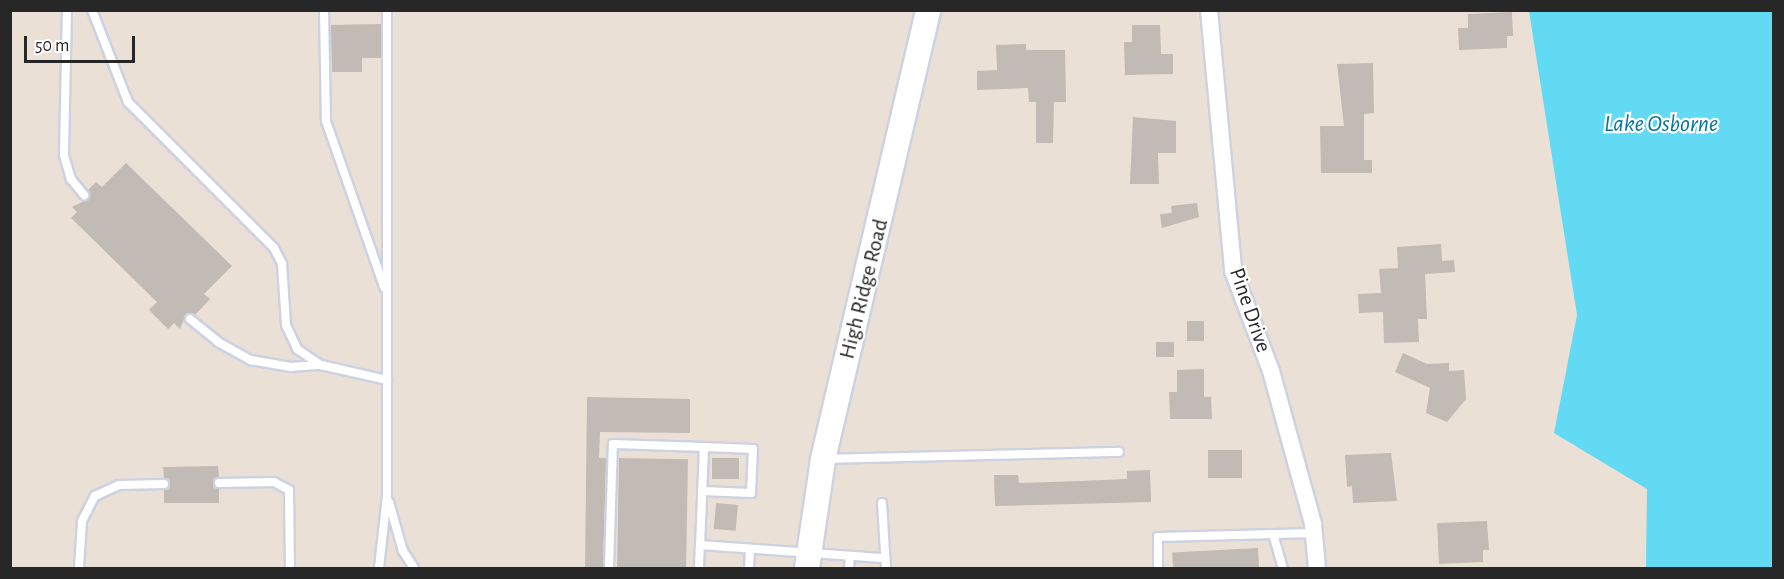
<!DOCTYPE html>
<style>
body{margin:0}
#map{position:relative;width:1784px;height:579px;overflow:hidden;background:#ebe0d6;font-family:"Alegreya Sans",sans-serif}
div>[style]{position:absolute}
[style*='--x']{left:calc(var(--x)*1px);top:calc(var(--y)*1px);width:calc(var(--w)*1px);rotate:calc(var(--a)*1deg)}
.water>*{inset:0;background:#62daf4}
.building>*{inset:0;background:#c2bab4;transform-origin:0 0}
.roads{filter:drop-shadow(2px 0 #ccd2e1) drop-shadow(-2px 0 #ccd2e1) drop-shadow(0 2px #ccd2e1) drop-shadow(0 -2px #ccd2e1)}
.lane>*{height:8px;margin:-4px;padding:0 4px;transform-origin:4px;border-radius:4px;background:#fff}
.street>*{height:16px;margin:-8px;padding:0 8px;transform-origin:8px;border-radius:8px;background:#fff}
.secondary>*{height:24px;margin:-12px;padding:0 12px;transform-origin:12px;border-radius:12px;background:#fff}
span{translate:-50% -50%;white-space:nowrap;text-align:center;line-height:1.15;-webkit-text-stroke:4.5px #fff;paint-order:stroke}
.street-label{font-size:22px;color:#272727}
.water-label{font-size:24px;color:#06759b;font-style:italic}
.frame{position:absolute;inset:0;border:12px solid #272727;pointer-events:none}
.scale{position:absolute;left:24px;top:36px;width:111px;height:27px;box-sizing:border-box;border:3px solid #272727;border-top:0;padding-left:8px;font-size:18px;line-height:21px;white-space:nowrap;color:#272727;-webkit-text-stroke:4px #fff;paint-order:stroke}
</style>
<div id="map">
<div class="water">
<div style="clip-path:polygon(1529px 11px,1773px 11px,1773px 568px,1646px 568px,1647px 489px,1554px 433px,1577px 315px)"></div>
</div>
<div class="building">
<div style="clip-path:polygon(1512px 12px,1513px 36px,1507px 36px,1507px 48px,1459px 50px,1458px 28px,1468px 28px,1468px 14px)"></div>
<div style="clip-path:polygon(381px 24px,381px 58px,362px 58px,362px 72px,332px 72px,331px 25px)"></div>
<div style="clip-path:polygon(1132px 25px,1160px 25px,1161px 54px,1173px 54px,1173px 74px,1125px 75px,1124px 42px,1132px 42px)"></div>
<div style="clip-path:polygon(1026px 44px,1026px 50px,1065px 50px,1066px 102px,1054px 102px,1053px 143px,1036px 143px,1036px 102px,1029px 102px,1028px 88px,977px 90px,977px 71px,997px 70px,996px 45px)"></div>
<div style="clip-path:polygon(1373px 63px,1374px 113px,1364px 114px,1364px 160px,1372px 160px,1372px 173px,1321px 173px,1320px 126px,1344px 126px,1337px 64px)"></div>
<div style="clip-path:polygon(1133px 117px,1176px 121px,1176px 153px,1158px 153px,1159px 184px,1130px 184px)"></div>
<div style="clip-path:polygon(126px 163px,232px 266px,204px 294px,210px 299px,195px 315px,186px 315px,180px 329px,174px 323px,168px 329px,149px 310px,157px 302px,71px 218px,77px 212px,72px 207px,90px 198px,88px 190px,96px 182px,102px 187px)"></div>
<div style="clip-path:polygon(1197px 203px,1199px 217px,1162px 228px,1160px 214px,1172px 213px,1171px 206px)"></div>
<div style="clip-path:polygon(1441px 244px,1442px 261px,1454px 260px,1455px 272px,1425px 274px,1427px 319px,1418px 319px,1419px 342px,1384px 343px,1383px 312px,1359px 313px,1358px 294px,1381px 293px,1379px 269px,1398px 268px,1397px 247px)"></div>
<div style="left:1204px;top:321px;width:20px;height:17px;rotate:90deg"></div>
<div style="left:1156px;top:342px;width:18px;height:15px"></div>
<div style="clip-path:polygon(1403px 353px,1427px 364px,1449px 363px,1449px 371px,1464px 370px,1466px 399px,1447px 422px,1426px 413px,1430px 388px,1395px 372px)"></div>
<div style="clip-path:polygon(1204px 369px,1204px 397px,1211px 397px,1212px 419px,1170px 419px,1169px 392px,1177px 392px,1177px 370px)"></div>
<div style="clip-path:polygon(587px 397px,690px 399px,690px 433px,600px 432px,599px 458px,606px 458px,603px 568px,585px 568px)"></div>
<div style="left:1208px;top:450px;width:34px;height:28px"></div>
<div style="clip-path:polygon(1391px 453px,1397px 501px,1353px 503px,1352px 486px,1347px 487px,1345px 455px)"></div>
<div style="left:619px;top:458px;width:69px;height:110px;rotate:1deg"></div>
<div style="left:712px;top:458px;width:27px;height:21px"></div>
<div style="clip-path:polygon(218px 466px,219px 477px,213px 483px,219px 489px,219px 503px,164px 503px,164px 490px,170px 484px,164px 478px,163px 467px)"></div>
<div style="clip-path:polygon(1150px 470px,1151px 502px,995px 506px,994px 475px,1018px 475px,1019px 483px,1080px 481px,1127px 479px,1127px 471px)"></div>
<div style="left:716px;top:503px;width:22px;height:26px;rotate:5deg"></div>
<div style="clip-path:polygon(1487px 521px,1489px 550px,1483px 550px,1483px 562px,1439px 564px,1437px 523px)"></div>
<div style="left:1258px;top:548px;width:20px;height:86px;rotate:87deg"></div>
</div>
<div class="roads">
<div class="lane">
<div style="--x:67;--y:10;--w:145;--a:91.2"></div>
<div style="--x:64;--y:155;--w:25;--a:74"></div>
<div style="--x:71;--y:179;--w:21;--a:51"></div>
<div style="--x:92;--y:10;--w:99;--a:68.6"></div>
<div style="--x:128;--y:102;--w:206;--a:45"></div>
<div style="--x:274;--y:248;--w:18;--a:63"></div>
<div style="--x:282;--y:264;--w:61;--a:86.2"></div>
<div style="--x:286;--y:325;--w:26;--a:65"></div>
<div style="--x:297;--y:349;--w:29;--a:34"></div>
<div style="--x:321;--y:365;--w:68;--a:12.8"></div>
<div style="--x:324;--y:10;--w:111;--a:89"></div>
<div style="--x:326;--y:121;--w:176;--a:70.7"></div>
<div style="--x:190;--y:319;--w:36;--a:39"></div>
<div style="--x:218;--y:342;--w:38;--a:29"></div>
<div style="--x:251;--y:360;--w:40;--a:10"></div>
<div style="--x:290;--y:367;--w:27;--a:-4"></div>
<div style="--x:826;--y:459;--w:293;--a:-1.4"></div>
<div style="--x:219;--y:483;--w:55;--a:-1"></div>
<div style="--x:274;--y:482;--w:17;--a:28"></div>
<div style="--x:289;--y:490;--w:78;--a:89.3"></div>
<div style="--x:702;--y:491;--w:49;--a:2.3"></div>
<div style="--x:751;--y:493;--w:44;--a:-87.4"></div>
<div style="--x:753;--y:449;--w:49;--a:-177.7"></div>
<div style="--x:389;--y:502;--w:51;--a:74.1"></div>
<div style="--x:403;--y:551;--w:20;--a:57"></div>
<div style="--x:882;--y:503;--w:65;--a:86.5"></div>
<div style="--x:1273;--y:534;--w:35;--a:74"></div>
<div style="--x:79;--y:568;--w:47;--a:-86.3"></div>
<div style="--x:82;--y:521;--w:28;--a:-63"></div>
<div style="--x:95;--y:496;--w:26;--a:-25"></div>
<div style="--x:119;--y:485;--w:45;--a:-1.3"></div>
<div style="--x:379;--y:568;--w:72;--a:-83.7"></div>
<div style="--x:387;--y:496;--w:486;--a:-90"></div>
<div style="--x:609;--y:568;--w:124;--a:-88.2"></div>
<div style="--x:613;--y:444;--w:91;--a:1.9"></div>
<div style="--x:704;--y:447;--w:98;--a:92.3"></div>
<div style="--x:699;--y:568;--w:23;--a:-88"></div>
<div style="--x:700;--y:545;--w:182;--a:4.1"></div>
<div style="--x:749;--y:568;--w:19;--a:-87"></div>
<div style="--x:849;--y:568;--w:11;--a:-85"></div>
<div style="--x:1158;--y:568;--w:31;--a:-90"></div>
<div style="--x:1158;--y:537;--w:156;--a:-1.5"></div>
</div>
<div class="street">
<div style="--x:1209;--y:10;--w:262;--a:84.7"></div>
<div style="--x:1233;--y:271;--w:107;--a:69.2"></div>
<div style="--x:1271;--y:371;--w:159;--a:74.6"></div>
<div style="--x:1313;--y:524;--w:44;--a:84.8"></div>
</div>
<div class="secondary">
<div style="--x:807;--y:568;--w:110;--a:-81.6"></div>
<div style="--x:823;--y:459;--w:461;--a:-76.8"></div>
</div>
</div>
<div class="street-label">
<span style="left:864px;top:289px;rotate:-76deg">High Ridge Road</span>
<span style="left:1250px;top:310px;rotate:71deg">Pine Drive</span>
</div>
<div class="water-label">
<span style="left:1661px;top:125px">Lake Osborne</span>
</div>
<div class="frame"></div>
<div class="scale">50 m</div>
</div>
